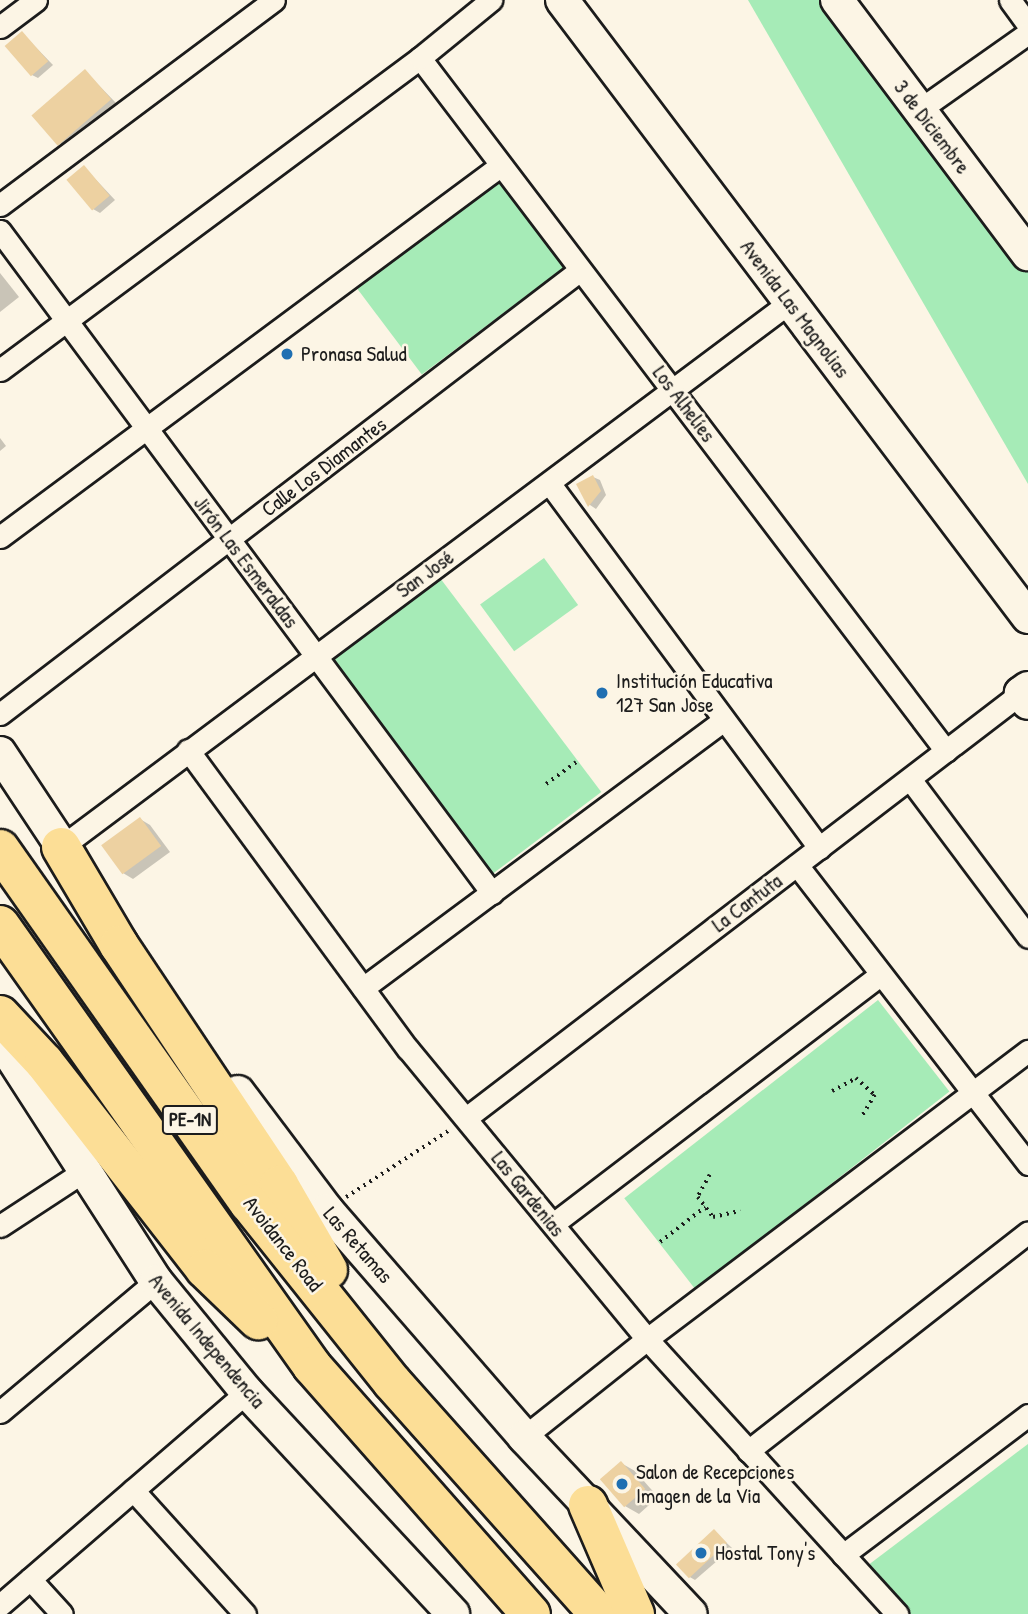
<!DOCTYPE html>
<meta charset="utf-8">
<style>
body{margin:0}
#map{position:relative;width:1028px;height:1614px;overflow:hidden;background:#fcf5e5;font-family:"Patrick Hand",sans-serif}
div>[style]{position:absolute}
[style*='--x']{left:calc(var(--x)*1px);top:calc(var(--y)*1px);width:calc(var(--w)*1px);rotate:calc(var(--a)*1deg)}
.green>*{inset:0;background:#a6ebb7;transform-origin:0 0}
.shadow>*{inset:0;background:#0003}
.building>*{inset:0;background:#edd1a1;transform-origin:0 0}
.path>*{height:3.5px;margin-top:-1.75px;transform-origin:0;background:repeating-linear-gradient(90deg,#1c1c1c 0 2px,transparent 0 7px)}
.roads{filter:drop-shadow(2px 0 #1c1c1c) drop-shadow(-2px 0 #1c1c1c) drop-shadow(0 2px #1c1c1c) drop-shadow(0 -2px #1c1c1c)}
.street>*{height:21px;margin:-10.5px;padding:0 10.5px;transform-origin:10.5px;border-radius:10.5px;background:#fcf5e5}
.secondary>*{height:32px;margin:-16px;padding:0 16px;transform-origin:16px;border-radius:16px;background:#fcf5e5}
.highway>*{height:38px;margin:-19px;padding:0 19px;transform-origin:19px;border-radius:19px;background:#fcde96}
.dots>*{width:19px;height:19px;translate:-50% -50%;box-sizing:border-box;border:4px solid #fcf5e5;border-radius:50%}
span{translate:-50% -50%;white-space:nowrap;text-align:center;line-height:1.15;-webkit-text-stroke:5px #fcf5e5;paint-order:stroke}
.shield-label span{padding:2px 5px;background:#fcf5e5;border:2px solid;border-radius:5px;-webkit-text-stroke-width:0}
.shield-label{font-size:19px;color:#1c1c1c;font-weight:700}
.street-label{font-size:21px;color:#1c1c1c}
.poi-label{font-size:21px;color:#1c1c1c}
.left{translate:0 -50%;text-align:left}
</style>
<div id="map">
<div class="green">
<div style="clip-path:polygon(748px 0,824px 0,1028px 268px,1028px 484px)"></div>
<div style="left:499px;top:176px;width:112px;height:181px;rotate:53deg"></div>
<div style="left:544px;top:558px;width:58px;height:79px;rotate:54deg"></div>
<div style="left:437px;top:574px;width:273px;height:138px;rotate:53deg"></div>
<div style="left:878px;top:1000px;width:116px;height:322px;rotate:52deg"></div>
<div style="clip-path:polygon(1028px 1444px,1028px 1614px,905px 1614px,863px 1569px)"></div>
</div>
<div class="shadow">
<div style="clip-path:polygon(22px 33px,53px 65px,38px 78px,32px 75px)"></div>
<div style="clip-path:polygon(85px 71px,116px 103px,63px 145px,56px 141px)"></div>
<div style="clip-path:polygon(84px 167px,115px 200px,100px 213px,93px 209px)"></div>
<div style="clip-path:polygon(0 273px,19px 297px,0 312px)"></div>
<div style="clip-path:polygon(0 438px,6px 446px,0 451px)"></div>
<div style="clip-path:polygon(593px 477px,600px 480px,606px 495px,596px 509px,590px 505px,578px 485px)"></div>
<div style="clip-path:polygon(140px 819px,150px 825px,170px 852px,133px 879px,123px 873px)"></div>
<div style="clip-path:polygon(621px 1463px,635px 1471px,658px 1497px,639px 1514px,625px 1506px)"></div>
<div style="clip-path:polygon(714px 1531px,732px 1548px,695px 1580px,688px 1576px)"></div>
</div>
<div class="building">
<div style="left:22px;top:31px;width:40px;height:23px;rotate:49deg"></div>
<div style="left:85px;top:69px;width:40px;height:71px;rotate:49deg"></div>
<div style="left:84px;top:165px;width:40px;height:23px;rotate:50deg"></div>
<div style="clip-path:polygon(593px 475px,601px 491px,588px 507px,576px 484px)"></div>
<div style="left:140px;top:817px;width:36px;height:48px;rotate:54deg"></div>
<div style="left:621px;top:1461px;width:37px;height:28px;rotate:49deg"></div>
<div style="left:714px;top:1529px;width:19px;height:52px;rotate:47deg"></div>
</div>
<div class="path">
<div style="--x:546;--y:784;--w:37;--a:-36"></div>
<div style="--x:832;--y:1091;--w:27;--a:-28"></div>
<div style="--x:856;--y:1078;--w:25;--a:42"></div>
<div style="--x:875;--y:1095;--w:27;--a:121"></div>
<div style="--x:710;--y:1175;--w:25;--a:119"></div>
<div style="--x:698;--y:1197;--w:25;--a:53"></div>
<div style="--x:713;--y:1217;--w:28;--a:-13"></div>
<div style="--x:346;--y:1197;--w:125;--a:-32.9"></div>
<div style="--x:660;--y:1242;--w:57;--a:-37.9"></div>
</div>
<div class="roads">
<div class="street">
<div style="--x:1010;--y:0;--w:31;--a:54"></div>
<div style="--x:0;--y:27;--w:45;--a:-36.9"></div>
<div style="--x:420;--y:58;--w:870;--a:52.8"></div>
<div style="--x:919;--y:110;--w:133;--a:-35.2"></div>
<div style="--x:0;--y:205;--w:342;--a:-36.8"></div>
<div style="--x:0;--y:231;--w:825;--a:53.38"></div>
<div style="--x:0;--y:370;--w:523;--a:-36.61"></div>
<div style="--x:420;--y:58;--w:92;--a:-39.2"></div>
<div style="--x:550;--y:484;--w:453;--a:53.5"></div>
<div style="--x:0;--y:537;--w:623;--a:-36.58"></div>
<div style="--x:0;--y:714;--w:730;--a:-37.43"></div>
<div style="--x:188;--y:750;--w:371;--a:53.7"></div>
<div style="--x:408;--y:1049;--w:376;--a:50.5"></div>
<div style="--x:647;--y:1339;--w:372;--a:47.7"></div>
<div style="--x:910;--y:779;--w:197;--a:53.2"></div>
<div style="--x:61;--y:847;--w:910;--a:-36.78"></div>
<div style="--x:797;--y:865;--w:378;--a:52.3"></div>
<div style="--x:363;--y:988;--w:448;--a:-36.6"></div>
<div style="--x:466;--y:1118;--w:699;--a:-37.44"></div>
<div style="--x:553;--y:1224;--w:412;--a:-37.3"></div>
<div style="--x:0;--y:1226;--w:100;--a:-33.2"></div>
<div style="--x:0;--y:1412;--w:204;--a:-40"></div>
<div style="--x:524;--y:1437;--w:157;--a:-38.5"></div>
<div style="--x:647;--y:1339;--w:478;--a:-37.1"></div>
<div style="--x:748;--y:1451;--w:355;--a:-38"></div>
<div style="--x:133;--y:1490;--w:167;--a:47.9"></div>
<div style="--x:843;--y:1555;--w:232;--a:-37.1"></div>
<div style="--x:30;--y:1579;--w:47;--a:47.6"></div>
<div style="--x:0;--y:1605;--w:326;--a:-40.8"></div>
</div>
<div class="secondary">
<div style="--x:562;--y:0;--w:773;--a:52.94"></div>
<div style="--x:837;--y:0;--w:318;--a:53.1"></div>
<div style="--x:1028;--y:688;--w:9;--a:144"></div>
<div style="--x:1021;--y:693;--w:12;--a:55"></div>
<div style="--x:0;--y:753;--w:134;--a:56.5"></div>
<div style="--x:0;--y:1039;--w:288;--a:57.2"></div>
<div style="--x:156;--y:1281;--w:144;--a:50.7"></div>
<div style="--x:247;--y:1392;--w:303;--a:47.1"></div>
<div style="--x:238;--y:1092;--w:148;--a:53"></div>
<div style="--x:327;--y:1210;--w:301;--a:49"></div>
<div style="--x:524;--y:1437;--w:243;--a:46.7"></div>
</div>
<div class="highway">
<div style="--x:61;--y:847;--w:114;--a:59.4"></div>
<div style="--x:119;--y:945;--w:288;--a:56.3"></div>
<div style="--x:279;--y:1185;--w:98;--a:60"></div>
<div style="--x:0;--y:849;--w:433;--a:54.9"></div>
<div style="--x:249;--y:1203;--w:229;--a:51.4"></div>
<div style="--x:392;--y:1382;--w:311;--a:48.3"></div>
<div style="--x:0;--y:925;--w:540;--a:54.72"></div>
<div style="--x:312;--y:1366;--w:331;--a:48.6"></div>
<div style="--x:0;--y:1015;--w:64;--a:46.9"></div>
<div style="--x:44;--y:1062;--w:262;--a:52.1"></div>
<div style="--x:205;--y:1269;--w:74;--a:43.9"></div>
<div style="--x:588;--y:1505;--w:119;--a:66.7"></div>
</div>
</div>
<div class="dots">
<div style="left:287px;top:354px;background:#1f6fb2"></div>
<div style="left:602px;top:693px;background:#1f6fb2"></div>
<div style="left:622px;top:1484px;background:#1f6fb2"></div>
<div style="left:701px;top:1553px;background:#1f6fb2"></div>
</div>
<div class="shield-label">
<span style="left:190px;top:1120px">PE-1N</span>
</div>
<div class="street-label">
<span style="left:932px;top:127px;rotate:53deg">3 de Diciembre</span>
<span style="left:795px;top:309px;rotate:53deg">Avenida Las Magnolias</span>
<span style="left:684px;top:404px;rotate:53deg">Los Alhelíes</span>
<span style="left:324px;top:467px;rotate:-37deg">Calle Los Diamantes</span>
<span style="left:246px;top:562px;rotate:53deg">Jirón Las Esmeraldas</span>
<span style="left:425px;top:574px;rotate:-36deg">San José</span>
<span style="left:747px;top:903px;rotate:-37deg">La Cantuta</span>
<span style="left:528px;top:1194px;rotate:51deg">Las Gardenias</span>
<span style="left:283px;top:1244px;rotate:52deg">Avoidance Road</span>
<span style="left:358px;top:1245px;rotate:49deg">Las Retamas</span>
<span style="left:207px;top:1341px;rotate:50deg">Avenida Independencia</span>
</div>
<div class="poi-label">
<span class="left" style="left:301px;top:354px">Pronasa Salud</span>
<span class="left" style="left:616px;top:693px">Institución Educativa<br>127 San Jose</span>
<span class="left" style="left:636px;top:1484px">Salon de Recepciones<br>Imagen de la Via</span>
<span class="left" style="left:715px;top:1553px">Hostal Tony's</span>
</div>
</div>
